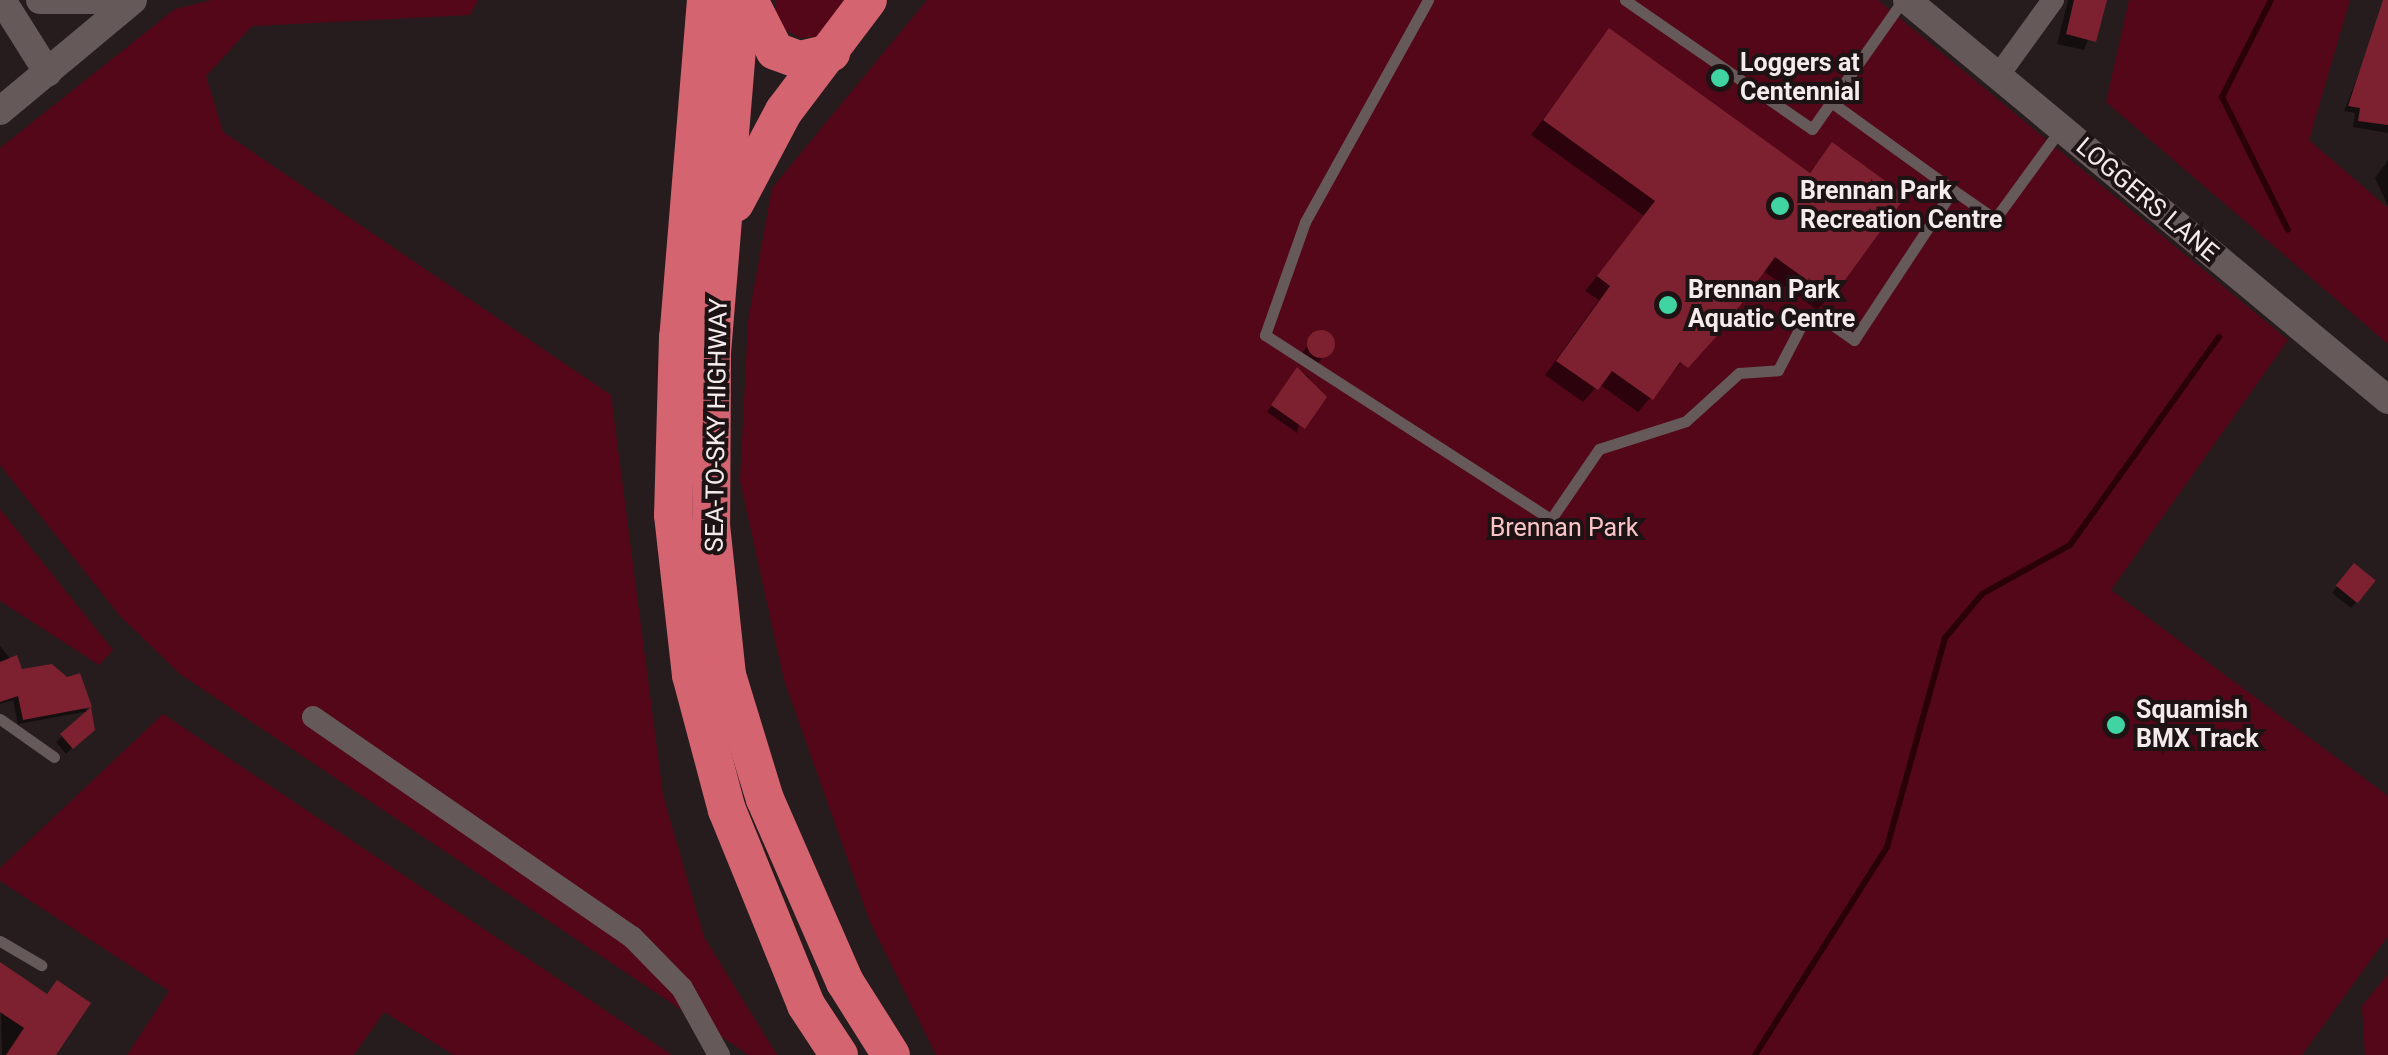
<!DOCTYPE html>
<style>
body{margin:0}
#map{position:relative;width:2388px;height:1055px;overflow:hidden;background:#271c1d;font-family:Roboto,sans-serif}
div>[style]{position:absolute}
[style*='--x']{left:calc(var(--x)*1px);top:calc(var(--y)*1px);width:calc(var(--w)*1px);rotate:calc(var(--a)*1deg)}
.green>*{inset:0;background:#530718}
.shadow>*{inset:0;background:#0007;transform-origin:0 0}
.stream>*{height:6px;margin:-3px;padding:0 3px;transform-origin:3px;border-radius:3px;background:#280005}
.building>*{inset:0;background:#7d2130;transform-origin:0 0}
.round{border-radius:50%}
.service>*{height:11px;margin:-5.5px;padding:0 5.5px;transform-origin:5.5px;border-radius:5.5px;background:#665959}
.minor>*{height:22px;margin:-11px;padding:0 11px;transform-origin:11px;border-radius:11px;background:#665959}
.tertiary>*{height:28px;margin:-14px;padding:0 14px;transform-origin:14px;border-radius:14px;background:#665959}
.trunk>*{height:38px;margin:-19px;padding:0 19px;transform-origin:19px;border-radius:19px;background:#d46470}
.dots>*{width:28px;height:28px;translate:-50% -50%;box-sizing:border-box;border:5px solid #1e1314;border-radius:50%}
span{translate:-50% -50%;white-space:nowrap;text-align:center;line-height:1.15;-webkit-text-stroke:8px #1e1314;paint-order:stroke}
.poi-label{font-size:25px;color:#f3ebec;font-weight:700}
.left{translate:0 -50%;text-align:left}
.street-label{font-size:25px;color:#f3ebec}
.park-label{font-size:25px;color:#fac4c6}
</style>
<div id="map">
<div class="green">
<div style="clip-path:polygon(212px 0,478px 0,470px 15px,252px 26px,206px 76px,223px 132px,611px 395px,663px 795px,704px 937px,777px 1055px,749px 1055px,180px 674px,120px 616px,0 465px,0 148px,175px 9px)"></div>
<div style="clip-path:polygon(775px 0,847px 0,822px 36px,800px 38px,777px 25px)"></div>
<div style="clip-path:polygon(927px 0,1878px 0,2288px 340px,2111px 590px,2388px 796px,2388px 936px,2302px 1055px,936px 1055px,870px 922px,784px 680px,740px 481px,748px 321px,772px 188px)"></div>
<div style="clip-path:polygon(2129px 0,2350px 0,2309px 140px,2388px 208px,2388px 344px,2106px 102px)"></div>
<div style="clip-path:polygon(0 509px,113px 650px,99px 665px,0 601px)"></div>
<div style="clip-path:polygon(163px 714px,672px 1055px,454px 1055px,384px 1012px,354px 1055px,127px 1055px,169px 991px,0 881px,0 868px)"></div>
<div style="clip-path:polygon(2388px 974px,2388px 1055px,2365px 1055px,2362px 1006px)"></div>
</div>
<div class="shadow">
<div style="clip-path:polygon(2068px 0,2104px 0,2084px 50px,2057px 44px)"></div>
<div style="clip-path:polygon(2388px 0,2388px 133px,2353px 127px,2355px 113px,2344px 111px)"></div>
<div style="clip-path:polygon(1609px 31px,1808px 174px,1832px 146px,1830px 296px,1817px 310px,1762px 270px,1638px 412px,1599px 384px,1583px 402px,1545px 375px,1599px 300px,1585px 291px,1644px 216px,1531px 135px)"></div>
<div style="clip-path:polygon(2388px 160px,2388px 206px,2375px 178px)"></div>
<div style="left:1319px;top:330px;width:19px;height:31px;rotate:36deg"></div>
<div style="clip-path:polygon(1298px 370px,1309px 377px,1297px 433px,1267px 412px)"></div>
<div style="clip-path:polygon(2348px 573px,2357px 602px,2351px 608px,2332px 593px)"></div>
<div style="clip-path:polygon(0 646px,21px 672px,89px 711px,18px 724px,13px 700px,0 704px)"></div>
<div style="clip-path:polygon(89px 712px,92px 729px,66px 754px,56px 742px)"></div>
<div style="clip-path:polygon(0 965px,45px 995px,57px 983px,53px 1055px,2px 1055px)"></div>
</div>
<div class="stream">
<div style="--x:2271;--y:0;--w:109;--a:116.8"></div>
<div style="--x:2222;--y:97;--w:148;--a:63.6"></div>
<div style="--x:1755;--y:1055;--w:246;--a:-57.6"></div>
<div style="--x:1887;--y:847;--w:217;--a:-74.5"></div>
<div style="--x:1945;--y:638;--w:57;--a:-49.9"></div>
<div style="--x:1982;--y:594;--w:101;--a:-29.1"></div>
<div style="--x:2070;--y:545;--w:256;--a:-54.4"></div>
</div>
<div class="building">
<div style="clip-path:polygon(2074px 0,2107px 0,2096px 42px,2066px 34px)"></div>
<div style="clip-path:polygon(2383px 0,2388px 0,2388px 125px,2358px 121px,2360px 108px,2348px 106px)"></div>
<div style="clip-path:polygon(1609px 28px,1810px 173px,1832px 142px,1906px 196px,1832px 298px,1775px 257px,1724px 328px,1688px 368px,1680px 362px,1653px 400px,1612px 371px,1598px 390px,1556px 361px,1610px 286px,1597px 276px,1655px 201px,1543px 120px)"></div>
<div class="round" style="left:1307px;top:330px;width:28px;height:28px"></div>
<div style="clip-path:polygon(1297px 367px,1327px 397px,1305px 429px,1271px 405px)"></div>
<div style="left:2354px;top:563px;width:28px;height:29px;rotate:39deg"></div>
<div style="clip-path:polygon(17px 655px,22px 669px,52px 664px,67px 677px,80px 673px,92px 707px,23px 720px,18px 696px,0 702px,0 662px)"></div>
<div style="clip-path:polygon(91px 707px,95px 730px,73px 749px,60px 734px)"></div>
<div style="clip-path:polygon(0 962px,47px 994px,57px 980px,91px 1003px,56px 1055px,6px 1055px,24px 1028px,0 1012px)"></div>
</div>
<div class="service">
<div style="--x:1428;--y:0;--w:254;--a:119"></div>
<div style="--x:1305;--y:222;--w:120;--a:109.5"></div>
<div style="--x:1265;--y:335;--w:340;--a:32.8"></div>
<div style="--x:1551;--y:519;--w:85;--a:-55.6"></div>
<div style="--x:1599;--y:449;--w:91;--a:-17.8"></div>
<div style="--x:1686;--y:421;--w:72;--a:-42.2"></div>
<div style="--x:1739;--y:373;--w:39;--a:-4"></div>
<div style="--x:1778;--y:370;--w:54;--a:-62.5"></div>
<div style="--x:1803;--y:322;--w:24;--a:-2"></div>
<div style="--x:1827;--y:321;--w:33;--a:35"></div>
<div style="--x:1854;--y:340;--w:180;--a:-56.6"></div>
<div style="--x:1953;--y:190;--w:51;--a:34.6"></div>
<div style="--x:1995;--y:219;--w:110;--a:-53.9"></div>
<div style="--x:1625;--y:0;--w:227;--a:34.6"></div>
<div style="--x:1812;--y:129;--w:158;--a:-54.8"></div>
<div style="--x:1831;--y:102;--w:150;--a:35.8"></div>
<div style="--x:0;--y:719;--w:66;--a:35.1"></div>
<div style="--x:0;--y:941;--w:48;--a:30.3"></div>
</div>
<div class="minor">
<div style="--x:1998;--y:76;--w:94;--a:-54.1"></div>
<div style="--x:313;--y:717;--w:388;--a:34.6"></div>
<div style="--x:632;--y:937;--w:71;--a:45.6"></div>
<div style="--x:682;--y:988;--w:77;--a:61.1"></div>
</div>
<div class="tertiary">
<div style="--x:2;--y:0;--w:86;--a:57.8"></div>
<div style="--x:40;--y:0;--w:76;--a:0"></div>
<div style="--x:1907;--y:0;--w:626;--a:39.75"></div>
<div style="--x:0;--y:111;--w:173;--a:-39.8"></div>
</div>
<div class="trunk">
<div style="--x:706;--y:0;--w:338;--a:94.7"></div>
<div style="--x:678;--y:337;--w:178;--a:91.6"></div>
<div style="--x:673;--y:515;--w:161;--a:83.6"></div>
<div style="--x:691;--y:675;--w:140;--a:75.1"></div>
<div style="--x:727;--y:810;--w:210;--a:67.9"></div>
<div style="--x:806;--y:1005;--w:60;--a:56.6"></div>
<div style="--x:741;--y:0;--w:354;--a:94.7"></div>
<div style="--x:712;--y:353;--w:172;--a:90.3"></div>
<div style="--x:711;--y:525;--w:151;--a:83.9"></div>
<div style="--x:727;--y:675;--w:130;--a:73"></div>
<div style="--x:765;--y:799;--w:200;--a:66.4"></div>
<div style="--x:845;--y:982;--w:86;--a:57.8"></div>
<div style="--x:749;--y:0;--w:57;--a:63"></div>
<div style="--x:775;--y:51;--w:27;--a:20"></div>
<div style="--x:800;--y:60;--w:32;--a:-13"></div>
<div style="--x:735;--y:203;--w:104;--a:-62"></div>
<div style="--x:784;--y:111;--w:139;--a:-52.9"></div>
</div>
<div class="dots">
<div style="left:1720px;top:78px;background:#40d4a2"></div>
<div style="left:1780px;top:206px;background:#40d4a2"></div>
<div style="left:1668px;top:305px;background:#40d4a2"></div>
<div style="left:2116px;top:725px;background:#40d4a2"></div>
</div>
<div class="poi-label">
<span class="left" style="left:1740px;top:78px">Loggers at<br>Centennial</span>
<span class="left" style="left:1800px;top:206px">Brennan Park<br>Recreation Centre</span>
<span class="left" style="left:1688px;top:305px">Brennan Park<br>Aquatic Centre</span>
<span class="left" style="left:2136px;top:725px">Squamish<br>BMX Track</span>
</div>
<div class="street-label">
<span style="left:2147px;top:200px;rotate:40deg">LOGGERS LANE</span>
<span style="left:717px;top:425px;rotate:-89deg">SEA-TO-SKY HIGHWAY</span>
</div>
<div class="park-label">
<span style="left:1564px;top:528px">Brennan Park</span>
</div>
</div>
